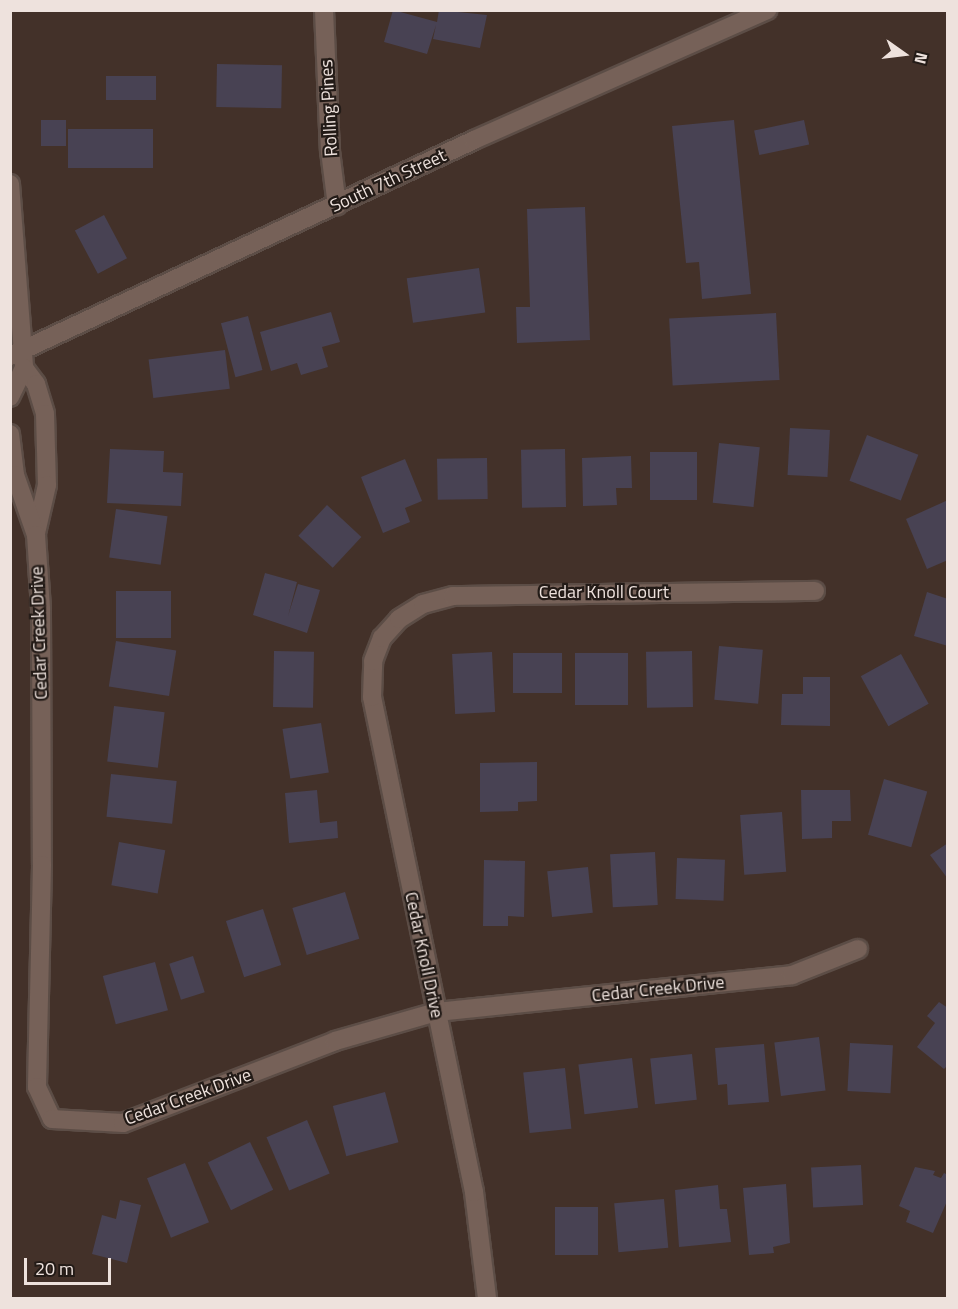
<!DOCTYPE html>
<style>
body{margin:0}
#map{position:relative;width:958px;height:1309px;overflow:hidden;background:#433129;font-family:"Titillium Web",sans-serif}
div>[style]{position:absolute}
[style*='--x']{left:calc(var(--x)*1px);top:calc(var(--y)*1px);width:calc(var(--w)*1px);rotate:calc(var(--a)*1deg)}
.building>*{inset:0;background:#484253;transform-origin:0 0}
.roads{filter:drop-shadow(2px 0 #5c4d46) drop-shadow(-2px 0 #5c4d46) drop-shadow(0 2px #5c4d46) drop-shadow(0 -2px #5c4d46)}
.street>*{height:18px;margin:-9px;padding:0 9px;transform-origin:9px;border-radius:9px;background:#766158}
.secondary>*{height:18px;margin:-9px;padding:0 9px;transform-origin:9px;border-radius:9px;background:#766158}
span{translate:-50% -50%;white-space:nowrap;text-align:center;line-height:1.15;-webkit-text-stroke:4.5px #231b17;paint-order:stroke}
.street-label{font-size:18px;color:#eee2dd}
.frame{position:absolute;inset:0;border:12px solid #eee2dd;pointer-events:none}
.north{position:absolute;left:874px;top:24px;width:60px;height:60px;-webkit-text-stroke:4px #231b17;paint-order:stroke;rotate:104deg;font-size:16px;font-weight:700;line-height:24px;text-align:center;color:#eee2dd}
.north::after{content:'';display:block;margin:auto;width:21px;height:27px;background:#eee2dd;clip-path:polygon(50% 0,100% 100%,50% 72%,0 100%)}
.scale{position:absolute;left:24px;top:1258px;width:87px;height:27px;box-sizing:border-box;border:3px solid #eee2dd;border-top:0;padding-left:8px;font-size:18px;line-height:21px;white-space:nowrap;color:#eee2dd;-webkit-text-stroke:4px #231b17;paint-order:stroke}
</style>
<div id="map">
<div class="building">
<div style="clip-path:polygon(393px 10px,437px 22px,439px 10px,487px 15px,480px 48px,433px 39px,436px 25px,427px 54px,384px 42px)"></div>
<div style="left:217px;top:64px;width:65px;height:43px;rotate:1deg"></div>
<div style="left:106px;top:76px;width:50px;height:24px"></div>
<div style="left:41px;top:120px;width:25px;height:26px"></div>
<div style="clip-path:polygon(734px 120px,751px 294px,702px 299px,699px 262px,686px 263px,672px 126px)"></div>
<div style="left:804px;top:120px;width:25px;height:51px;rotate:78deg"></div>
<div style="left:153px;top:129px;width:39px;height:85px;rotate:90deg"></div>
<div style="clip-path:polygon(585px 207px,590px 340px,517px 343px,516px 307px,530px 307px,527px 209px)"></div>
<div style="left:104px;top:215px;width:49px;height:33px;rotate:62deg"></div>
<div style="left:479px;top:268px;width:45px;height:73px;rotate:82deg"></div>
<div style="clip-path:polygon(331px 312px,340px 342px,322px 347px,328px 367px,301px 375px,297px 363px,271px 371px,260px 332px)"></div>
<div style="left:776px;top:313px;width:67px;height:107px;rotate:87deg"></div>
<div style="left:248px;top:316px;width:56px;height:28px;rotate:75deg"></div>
<div style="left:225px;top:350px;width:39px;height:77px;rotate:83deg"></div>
<div style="left:790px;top:428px;width:40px;height:47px;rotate:3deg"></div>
<div style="left:867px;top:435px;width:55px;height:49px;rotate:21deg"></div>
<div style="left:719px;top:443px;width:41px;height:60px;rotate:6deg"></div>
<div style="clip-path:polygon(110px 449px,164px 451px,163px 472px,183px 473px,181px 506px,107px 503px)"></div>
<div style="left:565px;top:449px;width:58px;height:44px;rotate:89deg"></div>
<div style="left:650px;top:452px;width:47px;height:48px"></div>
<div style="clip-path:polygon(631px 456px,632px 488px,616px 488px,617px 505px,583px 506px,582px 458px)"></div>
<div style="left:487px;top:458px;width:41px;height:50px;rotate:89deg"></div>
<div style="clip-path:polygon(405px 459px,422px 501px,405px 508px,410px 522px,383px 533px,361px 477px)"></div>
<div style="clip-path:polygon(948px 500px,948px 560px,927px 569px,906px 519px)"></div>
<div style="left:327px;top:505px;width:47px;height:42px;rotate:43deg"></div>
<div style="left:116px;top:509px;width:52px;height:49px;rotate:8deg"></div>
<div style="clip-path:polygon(265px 573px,297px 582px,288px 616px,298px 584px,320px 590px,307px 633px,253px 615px)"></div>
<div style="left:116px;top:591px;width:55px;height:47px"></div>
<div style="clip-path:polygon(927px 592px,948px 599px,948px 646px,914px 636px)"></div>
<div style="left:116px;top:641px;width:61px;height:46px;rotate:9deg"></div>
<div style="left:719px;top:646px;width:44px;height:54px;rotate:5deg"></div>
<div style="left:274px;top:651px;width:40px;height:56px;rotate:1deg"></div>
<div style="left:692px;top:651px;width:56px;height:46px;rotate:89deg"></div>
<div style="left:492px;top:652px;width:60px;height:40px;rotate:87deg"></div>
<div style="left:513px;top:653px;width:49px;height:40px"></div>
<div style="left:575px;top:653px;width:53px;height:52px"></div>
<div style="left:901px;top:654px;width:57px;height:46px;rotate:61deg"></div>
<div style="clip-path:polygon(803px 677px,830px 677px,830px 726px,781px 725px,782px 694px,803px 694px)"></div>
<div style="left:114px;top:706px;width:51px;height:56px;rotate:7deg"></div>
<div style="left:321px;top:723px;width:50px;height:39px;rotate:81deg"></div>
<div style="clip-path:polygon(537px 762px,537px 801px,518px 802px,518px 811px,480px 812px,480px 763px)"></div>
<div style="left:111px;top:774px;width:66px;height:43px;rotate:6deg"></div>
<div style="left:884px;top:779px;width:45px;height:58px;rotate:16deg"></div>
<div style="clip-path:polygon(317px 790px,320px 823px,337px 821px,338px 838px,289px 843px,285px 793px)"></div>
<div style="clip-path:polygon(801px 790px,850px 790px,851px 821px,832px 821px,832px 838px,802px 839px)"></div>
<div style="left:782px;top:812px;width:60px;height:42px;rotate:86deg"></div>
<div style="left:119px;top:842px;width:47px;height:44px;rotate:10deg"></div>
<div style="clip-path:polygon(948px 843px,948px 879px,930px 855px)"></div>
<div style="left:655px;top:852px;width:53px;height:45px;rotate:87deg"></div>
<div style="left:677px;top:858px;width:48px;height:41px;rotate:2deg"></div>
<div style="clip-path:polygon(484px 860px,525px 861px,524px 917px,508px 916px,508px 926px,483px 926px)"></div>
<div style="left:588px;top:867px;width:46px;height:41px;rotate:84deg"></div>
<div style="left:345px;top:892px;width:49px;height:55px;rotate:73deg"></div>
<div style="left:263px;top:909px;width:59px;height:39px;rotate:72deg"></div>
<div style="left:193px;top:956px;width:38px;height:25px;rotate:72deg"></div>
<div style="left:155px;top:962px;width:50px;height:54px;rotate:75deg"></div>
<div style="clip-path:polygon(939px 1002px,948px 1008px,948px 1065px,944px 1069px,917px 1047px,935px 1023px,927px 1016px)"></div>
<div style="left:819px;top:1037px;width:54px;height:45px;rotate:83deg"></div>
<div style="left:850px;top:1043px;width:43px;height:48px;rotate:3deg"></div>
<div style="clip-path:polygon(764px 1044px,769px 1102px,728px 1105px,727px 1084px,718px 1085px,715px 1048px)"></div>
<div style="left:692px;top:1054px;width:46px;height:42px;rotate:84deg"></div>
<div style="left:632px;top:1058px;width:50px;height:54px;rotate:83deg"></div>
<div style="left:565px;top:1068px;width:61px;height:42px;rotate:84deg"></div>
<div style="left:385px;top:1092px;width:52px;height:54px;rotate:75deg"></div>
<div style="left:307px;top:1120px;width:58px;height:44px;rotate:67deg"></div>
<div style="left:250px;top:1142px;width:53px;height:47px;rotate:64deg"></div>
<div style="left:185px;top:1163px;width:64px;height:41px;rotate:68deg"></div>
<div style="left:861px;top:1165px;width:40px;height:50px;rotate:87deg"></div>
<div style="clip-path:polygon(915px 1167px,935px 1171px,933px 1175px,941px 1178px,944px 1173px,948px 1175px,948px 1199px,933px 1233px,906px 1222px,910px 1211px,899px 1206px)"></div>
<div style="clip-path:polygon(786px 1184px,790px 1243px,773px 1247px,774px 1253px,749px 1255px,743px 1188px)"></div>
<div style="clip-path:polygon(718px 1185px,720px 1209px,727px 1209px,731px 1242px,679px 1247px,675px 1190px)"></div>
<div style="left:664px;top:1199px;width:49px;height:50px;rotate:85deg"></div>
<div style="clip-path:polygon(120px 1200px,141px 1205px,127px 1263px,92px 1254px,102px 1215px,116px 1219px)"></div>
<div style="left:555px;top:1207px;width:43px;height:48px"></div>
</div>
<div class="roads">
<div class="street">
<div style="--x:324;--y:10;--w:141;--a:87.6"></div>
<div style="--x:330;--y:151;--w:55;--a:82.7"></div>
<div style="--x:10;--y:184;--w:185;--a:85.6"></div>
<div style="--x:24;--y:368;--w:32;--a:116"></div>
<div style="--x:24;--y:368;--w:20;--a:53"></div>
<div style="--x:36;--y:384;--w:31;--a:73"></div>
<div style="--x:45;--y:414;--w:71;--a:88.4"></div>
<div style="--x:47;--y:485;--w:49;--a:102.9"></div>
<div style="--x:10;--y:434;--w:41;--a:83"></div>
<div style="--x:15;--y:475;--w:64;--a:70.7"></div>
<div style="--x:36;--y:535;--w:74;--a:86.1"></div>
<div style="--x:41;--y:609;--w:256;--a:89.8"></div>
<div style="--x:42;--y:865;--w:222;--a:91.3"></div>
<div style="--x:37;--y:1087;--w:35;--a:65"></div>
<div style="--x:52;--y:1119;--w:71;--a:3.2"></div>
<div style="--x:123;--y:1123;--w:227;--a:-21.1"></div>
<div style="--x:335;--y:1041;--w:105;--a:-16"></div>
<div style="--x:436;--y:1012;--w:358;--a:-5.9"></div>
<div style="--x:792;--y:975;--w:71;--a:-21.5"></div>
<div style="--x:487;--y:1298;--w:107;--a:-97"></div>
<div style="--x:474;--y:1192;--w:505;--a:-101.64"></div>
<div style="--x:372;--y:697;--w:36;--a:-88"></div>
<div style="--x:373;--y:661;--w:25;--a:-69"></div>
<div style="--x:382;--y:638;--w:25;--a:-48"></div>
<div style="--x:399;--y:619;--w:28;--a:-32"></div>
<div style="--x:423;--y:604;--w:31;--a:-15"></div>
<div style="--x:453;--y:596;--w:362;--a:-0.8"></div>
</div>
<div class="secondary">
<div style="--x:10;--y:356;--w:512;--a:-24.96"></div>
<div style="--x:474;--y:140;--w:321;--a:-23.9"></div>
</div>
</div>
<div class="street-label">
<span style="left:329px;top:108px;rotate:-93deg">Rolling Pines</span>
<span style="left:388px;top:181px;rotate:-25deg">South 7th Street</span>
<span style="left:604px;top:592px">Cedar Knoll Court</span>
<span style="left:39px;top:633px;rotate:-92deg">Cedar Creek Drive</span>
<span style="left:424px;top:955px;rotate:78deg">Cedar Knoll Drive</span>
<span style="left:658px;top:989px;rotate:-6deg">Cedar Creek Drive</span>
<span style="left:188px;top:1097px;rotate:-20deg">Cedar Creek Drive</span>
</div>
<div class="frame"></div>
<div class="north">N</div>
<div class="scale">20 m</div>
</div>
